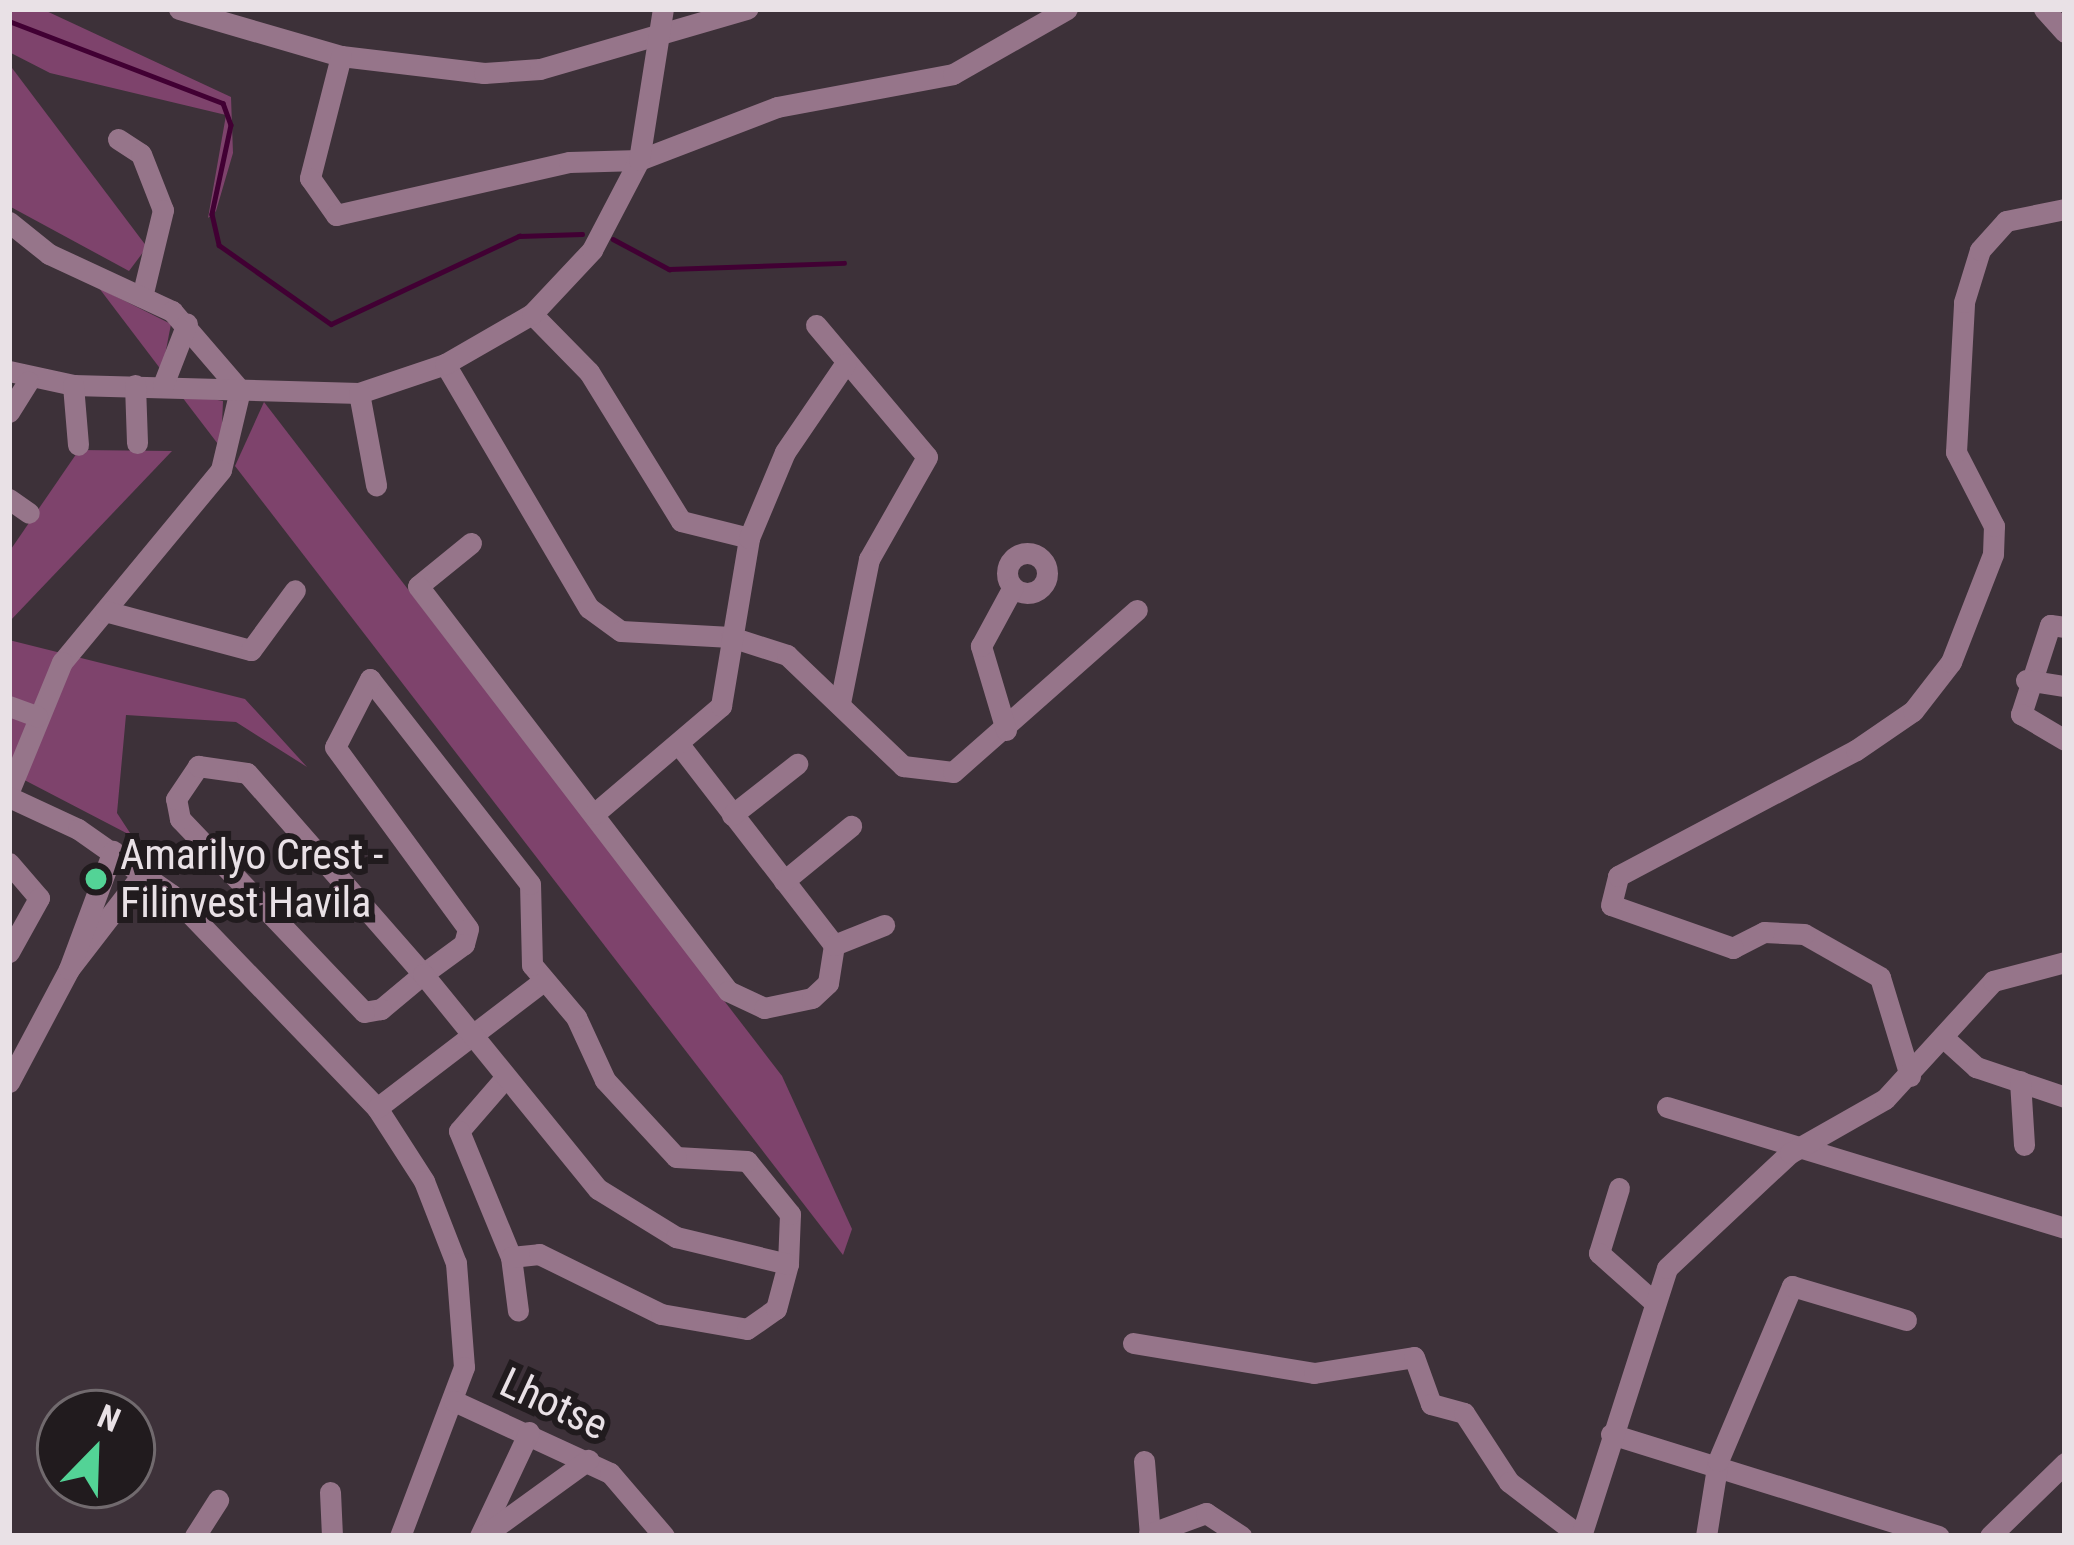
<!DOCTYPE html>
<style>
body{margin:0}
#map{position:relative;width:2074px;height:1545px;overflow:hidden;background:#3d3139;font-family:"Roboto Condensed",sans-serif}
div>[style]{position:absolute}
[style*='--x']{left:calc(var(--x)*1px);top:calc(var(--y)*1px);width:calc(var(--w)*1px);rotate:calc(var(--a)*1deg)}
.green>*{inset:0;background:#7e436c}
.stream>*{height:4.5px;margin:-2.25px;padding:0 2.25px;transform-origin:2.25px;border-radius:2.25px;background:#410033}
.minor>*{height:21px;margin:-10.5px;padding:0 10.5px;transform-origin:10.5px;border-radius:10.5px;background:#96758a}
.minor>.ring{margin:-10.5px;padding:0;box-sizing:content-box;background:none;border:21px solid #96758a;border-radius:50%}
.dots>*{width:33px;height:33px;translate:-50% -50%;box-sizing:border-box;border:6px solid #211b1e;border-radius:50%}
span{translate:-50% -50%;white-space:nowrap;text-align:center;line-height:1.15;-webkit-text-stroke:12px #211b1e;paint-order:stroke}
.poi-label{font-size:42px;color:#e9e1e6}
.left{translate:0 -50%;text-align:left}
.street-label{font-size:42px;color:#e9e1e6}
.frame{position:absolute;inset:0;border:12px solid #e9e1e6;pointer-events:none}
.north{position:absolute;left:36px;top:1389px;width:120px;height:120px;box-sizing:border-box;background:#211b1e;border:3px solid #716a6e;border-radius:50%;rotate:23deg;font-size:33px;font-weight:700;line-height:48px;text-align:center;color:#e9e1e6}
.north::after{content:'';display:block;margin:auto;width:42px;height:54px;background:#53d396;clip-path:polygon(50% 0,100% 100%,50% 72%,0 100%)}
</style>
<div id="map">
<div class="green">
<div style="clip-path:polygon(9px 9px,42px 9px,231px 97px,233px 153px,216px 211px,208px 218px,226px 115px,50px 73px,9px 52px)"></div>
<div style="clip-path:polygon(9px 64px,147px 247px,129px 271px,9px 206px)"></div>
<div style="clip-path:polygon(99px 288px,171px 324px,162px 371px)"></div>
<div style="clip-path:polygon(179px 393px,223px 401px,221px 448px)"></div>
<div style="clip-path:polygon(264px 402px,782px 1076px,852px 1229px,843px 1255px,235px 466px)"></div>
<div style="clip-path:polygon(79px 450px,172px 451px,9px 622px,9px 552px)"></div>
<div style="clip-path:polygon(9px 640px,245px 699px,307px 767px,236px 722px,126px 715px,117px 813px,132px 836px,9px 772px)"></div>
</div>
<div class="stream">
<div style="--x:9;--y:21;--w:229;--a:21"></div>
<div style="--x:223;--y:103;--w:23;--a:70"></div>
<div style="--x:231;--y:125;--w:91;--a:102.1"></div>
<div style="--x:212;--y:214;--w:32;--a:77"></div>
<div style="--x:219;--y:245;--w:137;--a:35.2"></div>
<div style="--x:331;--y:324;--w:208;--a:-25.1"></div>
<div style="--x:519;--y:236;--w:63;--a:-1.8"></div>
<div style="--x:613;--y:239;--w:64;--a:28.2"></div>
<div style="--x:669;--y:269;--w:175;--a:-2"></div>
</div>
<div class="minor">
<div style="--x:179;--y:9;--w:169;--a:16.2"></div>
<div style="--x:341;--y:56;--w:144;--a:6.8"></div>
<div style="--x:484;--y:73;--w:56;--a:-4.1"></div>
<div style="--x:540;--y:69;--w:216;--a:-16.2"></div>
<div style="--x:2044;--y:9;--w:31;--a:48"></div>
<div style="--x:341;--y:56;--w:126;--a:104.3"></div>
<div style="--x:310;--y:178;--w:45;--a:54.9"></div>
<div style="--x:336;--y:215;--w:239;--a:-12.8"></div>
<div style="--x:569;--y:162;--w:70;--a:-1.6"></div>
<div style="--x:639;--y:160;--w:148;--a:-21"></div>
<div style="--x:777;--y:107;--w:179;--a:-10.6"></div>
<div style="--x:953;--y:74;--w:131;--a:-29.7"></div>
<div style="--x:118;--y:139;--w:27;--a:33"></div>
<div style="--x:141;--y:154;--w:60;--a:68.6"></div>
<div style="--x:163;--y:210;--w:89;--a:103.6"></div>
<div style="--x:9;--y:222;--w:51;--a:38.7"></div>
<div style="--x:49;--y:254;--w:136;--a:24.9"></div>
<div style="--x:172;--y:311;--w:104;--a:49.3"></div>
<div style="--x:240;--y:390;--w:82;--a:103.4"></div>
<div style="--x:221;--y:470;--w:249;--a:129.6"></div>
<div style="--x:62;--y:662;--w:139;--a:112.3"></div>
<div style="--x:532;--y:314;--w:81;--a:45.5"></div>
<div style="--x:589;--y:372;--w:175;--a:58.3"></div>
<div style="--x:681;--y:521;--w:70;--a:14"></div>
<div style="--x:816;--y:325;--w:172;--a:49.9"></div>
<div style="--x:927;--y:457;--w:117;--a:119.6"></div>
<div style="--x:869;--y:559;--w:147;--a:101.4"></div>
<div style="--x:445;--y:364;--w:283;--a:59.5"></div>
<div style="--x:589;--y:608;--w:39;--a:36"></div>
<div style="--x:621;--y:631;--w:110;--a:3.1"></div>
<div style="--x:731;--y:637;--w:59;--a:17.8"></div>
<div style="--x:787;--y:655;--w:161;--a:43.7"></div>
<div style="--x:903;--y:766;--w:50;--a:6.8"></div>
<div style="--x:953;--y:772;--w:245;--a:-41.4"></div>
<div style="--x:9;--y:371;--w:66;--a:12.3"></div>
<div style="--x:73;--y:385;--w:286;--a:1.6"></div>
<div style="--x:359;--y:393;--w:91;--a:-18.6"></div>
<div style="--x:445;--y:364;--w:100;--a:-29.9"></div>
<div style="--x:532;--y:314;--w:88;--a:-46.8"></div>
<div style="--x:592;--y:250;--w:102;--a:-62.4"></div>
<div style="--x:639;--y:160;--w:153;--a:-81"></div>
<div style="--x:73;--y:385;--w:60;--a:85.2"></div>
<div style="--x:135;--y:385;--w:58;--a:88"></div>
<div style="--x:163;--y:385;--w:66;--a:-68.8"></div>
<div style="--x:359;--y:393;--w:94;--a:79.5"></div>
<div style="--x:9;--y:412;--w:36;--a:-58"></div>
<div style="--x:9;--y:499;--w:24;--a:35"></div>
<div style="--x:471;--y:543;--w:68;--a:140.9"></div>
<div style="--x:418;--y:586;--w:510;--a:52.57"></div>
<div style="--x:728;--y:991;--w:40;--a:25"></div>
<div style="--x:764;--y:1008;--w:49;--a:-11.8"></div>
<div style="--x:812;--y:998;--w:22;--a:-43"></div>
<div style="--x:828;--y:983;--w:38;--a:-81"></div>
<div style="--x:834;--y:945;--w:249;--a:-127.7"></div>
<div class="ring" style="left:1007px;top:553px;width:19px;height:19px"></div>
<div style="--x:105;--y:611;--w:151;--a:15"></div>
<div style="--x:251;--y:650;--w:74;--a:-53.7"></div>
<div style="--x:2065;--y:627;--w:15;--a:-172"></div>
<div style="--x:2050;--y:625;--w:94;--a:108"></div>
<div style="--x:2021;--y:714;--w:51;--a:30.6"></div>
<div style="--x:2026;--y:680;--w:39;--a:9"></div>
<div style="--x:9;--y:706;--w:30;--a:20"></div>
<div style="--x:1006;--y:730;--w:88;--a:-106.6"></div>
<div style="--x:981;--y:646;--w:67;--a:-61.5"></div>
<div style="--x:9;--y:797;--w:76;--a:24.9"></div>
<div style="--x:78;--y:829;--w:115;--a:35.1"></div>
<div style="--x:172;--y:895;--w:296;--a:46.1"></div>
<div style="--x:377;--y:1108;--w:87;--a:57.2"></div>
<div style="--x:424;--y:1181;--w:88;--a:68.7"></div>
<div style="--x:456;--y:1263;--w:104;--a:85.6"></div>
<div style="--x:464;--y:1367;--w:181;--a:110.7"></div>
<div style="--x:594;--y:814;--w:167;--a:-40.4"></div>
<div style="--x:721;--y:706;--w:170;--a:-80.5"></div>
<div style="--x:749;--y:538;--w:93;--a:-67.3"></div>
<div style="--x:785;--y:452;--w:107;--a:-55.7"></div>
<div style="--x:732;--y:815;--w:83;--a:-38.1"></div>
<div style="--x:9;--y:863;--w:46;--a:49.4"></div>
<div style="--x:39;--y:898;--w:62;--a:119.1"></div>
<div style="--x:784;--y:881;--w:87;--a:-39.4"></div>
<div style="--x:834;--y:945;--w:54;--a:-21.8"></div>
<div style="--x:69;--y:969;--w:123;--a:-52.3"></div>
<div style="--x:1945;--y:1039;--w:42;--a:42.1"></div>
<div style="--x:1976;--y:1067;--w:94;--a:18.6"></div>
<div style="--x:1910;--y:1076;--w:103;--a:-106.9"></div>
<div style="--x:1880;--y:977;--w:87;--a:-150.5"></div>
<div style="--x:1804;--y:934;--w:40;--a:-177.1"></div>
<div style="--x:1764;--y:932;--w:35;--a:153"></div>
<div style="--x:1733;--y:948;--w:129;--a:-160.6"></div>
<div style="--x:1611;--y:905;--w:30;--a:-76"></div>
<div style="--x:1618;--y:876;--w:269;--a:-27.9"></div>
<div style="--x:1856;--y:750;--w:69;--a:-34.4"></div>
<div style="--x:1913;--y:711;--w:62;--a:-52.2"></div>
<div style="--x:1951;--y:662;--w:116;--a:-68.7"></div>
<div style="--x:1993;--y:554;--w:28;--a:-88"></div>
<div style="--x:1994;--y:526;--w:83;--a:-117.2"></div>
<div style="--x:1956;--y:452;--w:150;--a:-86.9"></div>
<div style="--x:1964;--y:302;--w:54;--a:-72.9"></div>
<div style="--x:1980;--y:250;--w:39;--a:-48"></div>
<div style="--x:2006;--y:221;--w:60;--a:-11.5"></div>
<div style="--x:505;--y:1078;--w:70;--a:131"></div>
<div style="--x:459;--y:1131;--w:136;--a:67.6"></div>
<div style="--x:511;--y:1257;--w:54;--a:82.6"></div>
<div style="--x:2020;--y:1081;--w:64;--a:86.4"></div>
<div style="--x:9;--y:1082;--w:128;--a:-62"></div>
<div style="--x:69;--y:969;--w:126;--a:-69.6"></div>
<div style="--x:1667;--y:1107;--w:416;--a:16.9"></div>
<div style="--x:377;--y:1108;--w:209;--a:-37.4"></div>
<div style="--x:1619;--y:1188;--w:68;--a:107.1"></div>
<div style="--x:1599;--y:1253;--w:74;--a:41.7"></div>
<div style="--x:511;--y:1257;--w:28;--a:-6"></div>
<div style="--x:539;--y:1254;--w:136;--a:26.2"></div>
<div style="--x:661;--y:1314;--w:87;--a:9.9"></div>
<div style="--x:747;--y:1329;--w:35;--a:-35"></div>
<div style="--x:776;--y:1309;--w:47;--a:-75.1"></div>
<div style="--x:788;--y:1264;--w:50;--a:-87.7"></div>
<div style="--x:790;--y:1214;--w:68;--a:-129.1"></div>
<div style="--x:747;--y:1161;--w:71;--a:-176.8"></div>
<div style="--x:676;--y:1157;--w:105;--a:-132.7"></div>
<div style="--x:605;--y:1080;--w:69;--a:-114.7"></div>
<div style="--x:576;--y:1017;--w:68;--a:-130.2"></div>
<div style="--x:532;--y:965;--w:81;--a:-91.4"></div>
<div style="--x:530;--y:884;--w:260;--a:-128"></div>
<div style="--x:370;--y:679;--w:76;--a:117.2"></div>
<div style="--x:335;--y:747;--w:225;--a:53.8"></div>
<div style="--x:468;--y:929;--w:16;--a:105"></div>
<div style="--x:464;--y:944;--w:51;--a:143.8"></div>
<div style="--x:423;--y:974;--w:55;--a:140.2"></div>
<div style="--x:381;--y:1009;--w:17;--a:170"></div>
<div style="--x:364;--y:1012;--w:267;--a:-133.6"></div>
<div style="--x:180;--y:819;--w:20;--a:-101"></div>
<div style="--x:176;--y:799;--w:40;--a:-56"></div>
<div style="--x:198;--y:766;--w:49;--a:8.1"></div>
<div style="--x:247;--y:773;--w:267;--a:48.8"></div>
<div style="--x:423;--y:974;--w:277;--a:50.9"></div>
<div style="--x:598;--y:1189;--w:92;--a:31.6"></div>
<div style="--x:676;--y:1237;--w:115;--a:13.6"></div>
<div style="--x:1133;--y:1343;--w:183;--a:9.4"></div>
<div style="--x:1314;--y:1373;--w:101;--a:-9.1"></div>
<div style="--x:1414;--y:1357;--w:50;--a:70.1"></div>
<div style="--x:1431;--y:1404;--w:34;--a:15"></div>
<div style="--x:1464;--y:1413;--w:82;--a:56.9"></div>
<div style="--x:1509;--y:1482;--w:89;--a:37.3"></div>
<div style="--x:454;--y:1401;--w:172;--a:24.8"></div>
<div style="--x:610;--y:1473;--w:83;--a:49.4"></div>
<div style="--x:1611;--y:1434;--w:343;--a:17.3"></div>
<div style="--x:1144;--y:1461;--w:75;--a:85.4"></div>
<div style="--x:330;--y:1492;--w:44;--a:87.4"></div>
<div style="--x:1149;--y:1534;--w:61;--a:-20.2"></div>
<div style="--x:1206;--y:1513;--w:42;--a:33.3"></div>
<div style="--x:195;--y:1536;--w:43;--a:-57.4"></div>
<div style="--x:480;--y:1536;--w:115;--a:-64.8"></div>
<div style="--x:483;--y:1536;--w:130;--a:-35.9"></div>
<div style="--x:1581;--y:1536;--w:281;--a:-72.2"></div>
<div style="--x:1667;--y:1268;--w:168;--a:-43.1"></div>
<div style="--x:1790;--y:1153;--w:109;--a:-29.6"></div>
<div style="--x:1885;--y:1099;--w:160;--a:-47.5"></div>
<div style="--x:1993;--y:981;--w:74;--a:-14.8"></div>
<div style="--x:1706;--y:1536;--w:76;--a:-80.9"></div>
<div style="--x:1718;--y:1461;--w:190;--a:-67.1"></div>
<div style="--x:1792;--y:1286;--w:119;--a:16.6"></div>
<div style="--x:1990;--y:1536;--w:105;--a:-44.2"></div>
</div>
<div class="dots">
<div style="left:96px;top:879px;background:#53d396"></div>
</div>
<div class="poi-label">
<span class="left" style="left:120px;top:879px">Amarilyo Crest -<br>Filinvest Havila</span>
</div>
<div class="street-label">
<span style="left:554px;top:1404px;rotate:25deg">Lhotse</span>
</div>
<div class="frame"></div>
<div class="north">N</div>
</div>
